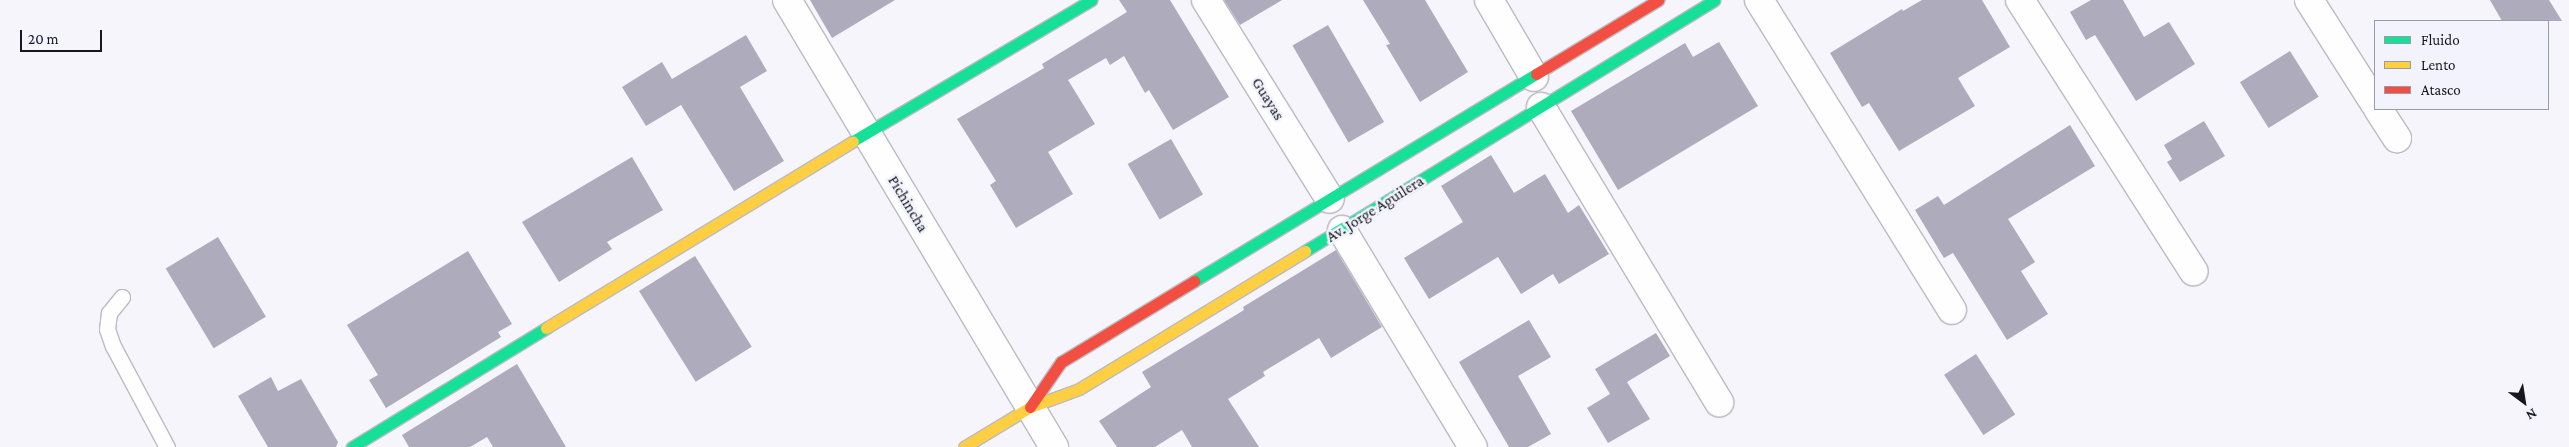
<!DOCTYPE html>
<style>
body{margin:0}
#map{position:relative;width:2569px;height:447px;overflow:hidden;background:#f5f5fb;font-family:"Crimson Pro",serif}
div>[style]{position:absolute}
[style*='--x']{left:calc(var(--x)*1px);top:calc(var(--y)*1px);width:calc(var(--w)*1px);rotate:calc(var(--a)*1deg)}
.building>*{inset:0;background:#aeabbd;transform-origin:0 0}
.roads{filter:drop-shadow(1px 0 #bbbbc2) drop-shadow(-1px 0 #bbbbc2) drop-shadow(0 1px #bbbbc2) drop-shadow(0 -1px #bbbbc2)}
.lane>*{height:15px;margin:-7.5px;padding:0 7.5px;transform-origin:7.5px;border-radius:7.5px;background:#fefefe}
.street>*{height:28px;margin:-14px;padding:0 14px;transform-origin:14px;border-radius:14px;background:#fefefe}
.fast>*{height:11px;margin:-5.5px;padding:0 5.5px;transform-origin:5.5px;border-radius:5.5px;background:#16e098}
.slow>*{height:11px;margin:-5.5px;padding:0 5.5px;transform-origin:5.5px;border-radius:5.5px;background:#ffcf43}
.jam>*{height:11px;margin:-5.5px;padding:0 5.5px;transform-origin:5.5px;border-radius:5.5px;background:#f24e42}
span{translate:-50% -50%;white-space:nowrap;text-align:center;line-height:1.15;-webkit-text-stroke:5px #f3f3fd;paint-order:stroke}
.street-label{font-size:16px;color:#18171f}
.legend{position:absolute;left:2374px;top:20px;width:175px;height:90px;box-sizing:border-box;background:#f3f3fd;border:1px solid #9b9ba4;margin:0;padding:6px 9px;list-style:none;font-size:15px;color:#18171f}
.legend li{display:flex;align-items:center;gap:10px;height:25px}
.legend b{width:25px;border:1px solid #9b9ba4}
.north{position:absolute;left:2499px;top:377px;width:50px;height:50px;-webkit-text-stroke:4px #f3f3fd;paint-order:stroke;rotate:149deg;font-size:14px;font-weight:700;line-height:20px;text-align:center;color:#18171f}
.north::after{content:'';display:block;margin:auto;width:18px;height:22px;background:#18171f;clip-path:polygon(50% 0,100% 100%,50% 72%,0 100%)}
.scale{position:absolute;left:20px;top:30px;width:82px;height:22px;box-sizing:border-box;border:2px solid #18171f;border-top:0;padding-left:6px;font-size:15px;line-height:18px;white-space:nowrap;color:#18171f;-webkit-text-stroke:4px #f3f3fd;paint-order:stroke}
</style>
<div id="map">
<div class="building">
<div style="clip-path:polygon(810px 0,895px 0,832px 38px)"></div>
<div style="clip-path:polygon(1119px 0,1170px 0,1229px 97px,1173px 130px,1149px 90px,1145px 93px,1124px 56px,1110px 65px,1106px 58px,1068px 80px,1095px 124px,1048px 152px,1073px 194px,1016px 228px,990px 185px,996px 181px,957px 119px,1044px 68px,1042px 64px,1127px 12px)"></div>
<div style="clip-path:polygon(1224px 0,1282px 0,1240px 25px)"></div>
<div style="clip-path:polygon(1363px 0,1425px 0,1468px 72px,1420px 102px,1386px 45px,1390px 44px)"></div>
<div style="clip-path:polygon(1922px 0,1982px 0,2010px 47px,1958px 78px,1975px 106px,1899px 151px,1869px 103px,1862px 107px,1830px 53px,1902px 9px,1903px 11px)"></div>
<div style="clip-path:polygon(2091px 0,2123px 0,2144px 37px,2169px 22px,2195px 64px,2136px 101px,2095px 35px,2086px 40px,2070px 12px)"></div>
<div style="clip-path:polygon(2490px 0,2549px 0,2562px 21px,2502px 21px)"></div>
<div style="left:1328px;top:25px;width:112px;height:41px;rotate:60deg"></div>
<div style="clip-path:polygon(746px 35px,767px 71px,740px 87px,784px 161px,734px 191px,681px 105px,646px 126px,622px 87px,662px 62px,672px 79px)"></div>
<div style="clip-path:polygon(1719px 42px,1758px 106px,1618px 190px,1571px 111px,1685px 43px,1693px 57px)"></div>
<div style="left:2290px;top:51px;width:54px;height:59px;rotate:58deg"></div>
<div style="clip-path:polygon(2204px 121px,2225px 156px,2180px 182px,2167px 162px,2172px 159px,2164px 145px)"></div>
<div style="clip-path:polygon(2070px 125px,2095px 166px,2008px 219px,2035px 262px,2021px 271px,2048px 314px,2007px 340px,1953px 253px,1944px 258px,1915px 210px,1938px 196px,1944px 205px)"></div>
<div style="left:1171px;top:139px;width:64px;height:50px;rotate:60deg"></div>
<div style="clip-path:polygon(1491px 155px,1514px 193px,1545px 174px,1568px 213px,1579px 205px,1609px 254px,1559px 284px,1553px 274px,1521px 294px,1498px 257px,1429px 299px,1404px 258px,1463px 222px,1441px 186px)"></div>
<div style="clip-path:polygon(632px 157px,663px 210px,607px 242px,612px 249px,559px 282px,522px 222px)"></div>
<div style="left:218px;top:237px;width:93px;height:61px;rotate:59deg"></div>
<div style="clip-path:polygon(1336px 250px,1382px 327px,1331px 358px,1319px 338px,1263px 372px,1265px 376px,1228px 399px,1259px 447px,1192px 447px,1182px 430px,1155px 447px,1117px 447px,1099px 421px,1151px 387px,1142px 372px,1244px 310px,1243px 307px)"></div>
<div style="clip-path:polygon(468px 251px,512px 324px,498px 332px,501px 337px,386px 408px,369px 380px,378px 375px,347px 325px)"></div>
<div style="left:695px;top:256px;width:107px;height:66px;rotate:58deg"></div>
<div style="clip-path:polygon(1529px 320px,1551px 357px,1518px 376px,1551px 434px,1528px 447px,1509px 447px,1459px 362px)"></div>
<div style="clip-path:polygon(1656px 333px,1670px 356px,1627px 382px,1650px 419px,1608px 443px,1587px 408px,1610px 394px,1595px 369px)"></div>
<div style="left:1976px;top:354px;width:72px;height:38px;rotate:57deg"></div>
<div style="clip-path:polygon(517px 364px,566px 447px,493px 447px,487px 437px,470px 447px,409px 447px,402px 435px)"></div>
<div style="clip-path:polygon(271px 377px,278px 391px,301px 379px,338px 442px,336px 447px,268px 447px,238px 396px)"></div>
</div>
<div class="roads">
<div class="lane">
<div style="--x:122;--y:297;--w:21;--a:129"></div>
<div style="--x:109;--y:313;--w:16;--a:97"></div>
<div style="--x:107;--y:329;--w:18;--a:71"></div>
<div style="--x:113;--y:346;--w:115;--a:61.9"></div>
</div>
<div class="street">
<div style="--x:787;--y:0;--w:521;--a:59.15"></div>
<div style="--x:1206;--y:0;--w:234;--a:58.1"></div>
<div style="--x:1489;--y:0;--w:89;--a:59.7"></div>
<div style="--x:1759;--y:0;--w:365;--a:58.1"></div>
<div style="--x:2020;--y:0;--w:322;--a:57.4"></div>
<div style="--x:2309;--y:0;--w:123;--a:57.6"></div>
<div style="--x:1541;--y:107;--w:345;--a:58.9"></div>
<div style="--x:2378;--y:109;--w:35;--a:57"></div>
<div style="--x:1342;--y:230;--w:253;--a:58.9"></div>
</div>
<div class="fast">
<div style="--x:853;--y:141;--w:277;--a:-30.6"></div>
<div style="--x:1305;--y:251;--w:480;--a:-31.5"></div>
<div style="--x:1194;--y:281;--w:400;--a:-31.2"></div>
<div style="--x:352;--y:447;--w:228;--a:-31.5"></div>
</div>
<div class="slow">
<div style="--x:546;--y:328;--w:359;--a:-31.3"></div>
<div style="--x:964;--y:447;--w:77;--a:-31.2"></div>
<div style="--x:1030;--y:407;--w:52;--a:-20.2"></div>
<div style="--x:1079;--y:389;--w:265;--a:-31.4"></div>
</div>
<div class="jam">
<div style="--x:1536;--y:74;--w:143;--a:-31.2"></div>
<div style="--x:1030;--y:407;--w:55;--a:-55.4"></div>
<div style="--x:1061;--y:362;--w:156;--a:-31.3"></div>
</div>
</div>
<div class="street-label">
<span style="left:1268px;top:99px;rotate:58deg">Guayas</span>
<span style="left:908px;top:204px;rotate:59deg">Pichincha</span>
<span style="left:1375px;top:209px;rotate:-32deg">Av. Jorge Aguilera</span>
</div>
<ul class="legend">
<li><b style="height:6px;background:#16e098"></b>Fluido</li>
<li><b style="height:6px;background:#ffcf43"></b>Lento</li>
<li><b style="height:6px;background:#f24e42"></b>Atasco</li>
</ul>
<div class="north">N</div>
<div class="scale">20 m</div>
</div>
